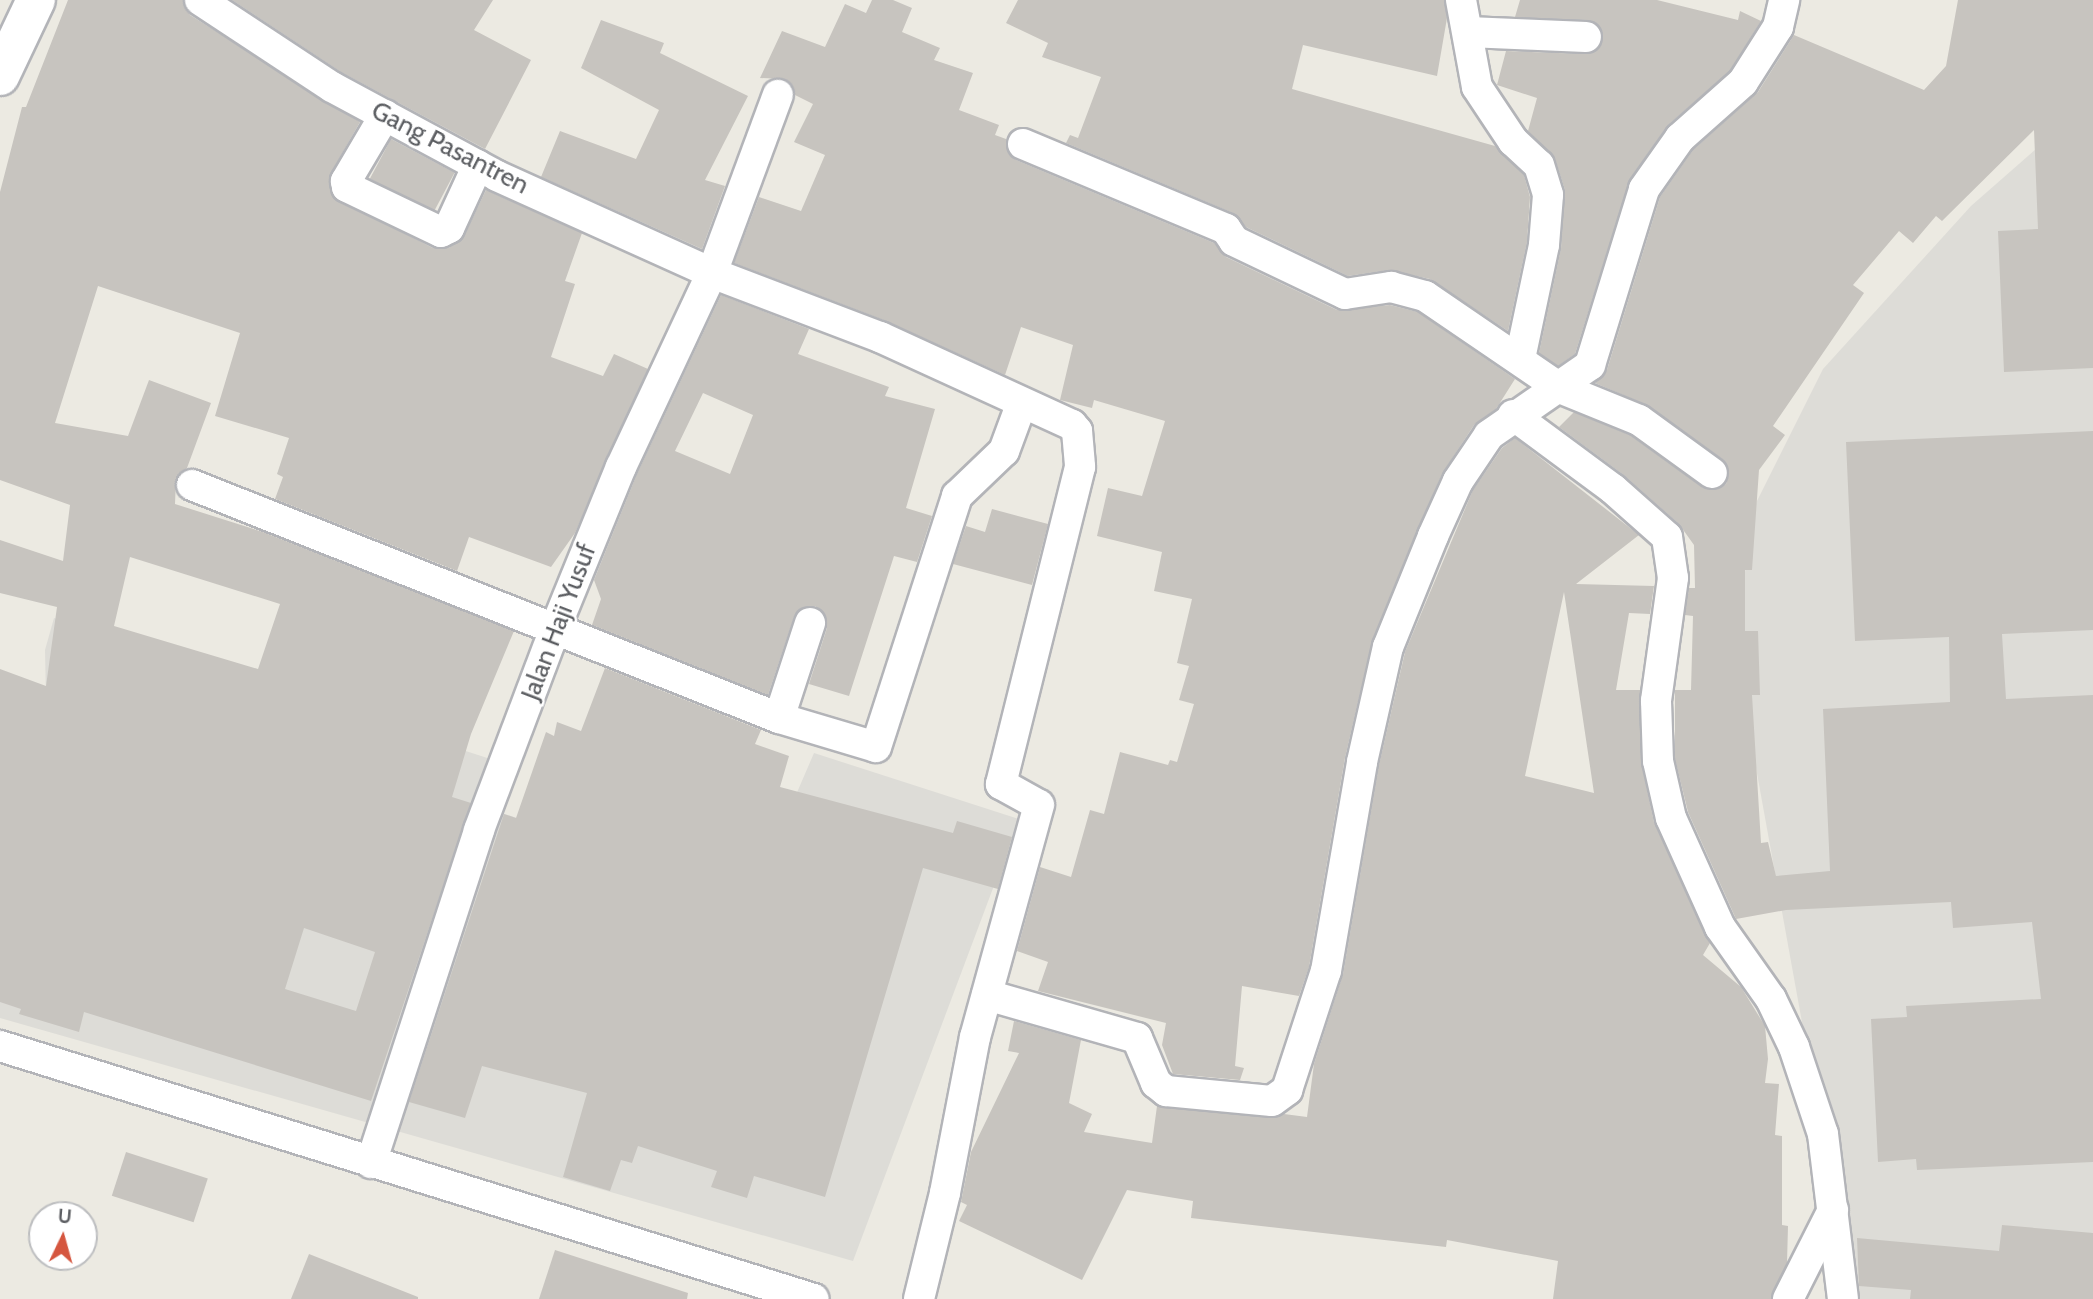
<!DOCTYPE html>
<style>
body{margin:0}
#map{position:relative;width:2093px;height:1299px;overflow:hidden;background:#eceae2;font-family:Cabin,sans-serif}
div>[style]{position:absolute}
[style*='--x']{left:calc(var(--x)*1px);top:calc(var(--y)*1px);width:calc(var(--w)*1px);rotate:calc(var(--a)*1deg)}
.industrial>*{inset:0;background:#dddcd7}
.building>*{inset:0;background:#c7c4bf;transform-origin:0 0}
.roads{filter:drop-shadow(2px 0 #b3b4b8) drop-shadow(-2px 0 #b3b4b8) drop-shadow(0 2px #b3b4b8) drop-shadow(0 -2px #b3b4b8)}
.street>*{height:30px;margin:-15px;padding:0 15px;transform-origin:15px;border-radius:15px;background:#fff}
.secondary>*{height:38px;margin:-19px;padding:0 19px;transform-origin:19px;border-radius:19px;background:#fff}
span{translate:-50% -50%;white-space:nowrap;text-align:center;line-height:1.15;-webkit-text-stroke:5px #fff;paint-order:stroke}
.street-label{font-size:26px;color:#5b5d61}
.north{position:absolute;left:28px;top:1201px;width:70px;height:70px;box-sizing:border-box;background:#fff;border:2px solid #bdbec0;border-radius:50%;rotate:5deg;font-size:19px;font-weight:700;line-height:28px;text-align:center;color:#5b5d61}
.north::after{content:'';display:block;margin:auto;width:24px;height:32px;background:#d5563f;clip-path:polygon(50% 0,100% 100%,50% 72%,0 100%)}
</style>
<div id="map">
<div class="industrial">
<div style="clip-path:polygon(2093px 132px,2093px 1299px,1852px 1299px,1734px 646px,1755px 505px,1823px 369px,1971px 206px,2052px 135px)"></div>
<div style="clip-path:polygon(54px 618px,509px 765px,496px 811px,752px 897px,814px 753px,1019px 819px,853px 1261px,0 1018px,0 893px,47px 746px,45px 650px)"></div>
</div>
<div class="building">
<div style="clip-path:polygon(evenodd,68px 0,183px 0,190px 15px,360px 122px,331px 173px,333px 197px,433px 248px,449px 248px,464px 236px,486px 190px,582px 233px,565px 281px,575px 284px,551px 357px,603px 376px,614px 354px,648px 369px,575px 533px,551px 567px,469px 537px,457px 571px,275px 499px,283px 477px,277px 474px,289px 438px,215px 416px,240px 333px,98px 286px,55px 423px,128px 436px,149px 380px,211px 403px,187px 468px,176px 479px,175px 504px,263px 532px,514px 631px,471px 734px,452px 797px,471px 803px,371px 1101px,84px 1012px,79px 1032px,19px 1014px,21px 1009px,0 1002px,0 669px,46px 686px,57px 607px,0 593px,0 540px,63px 561px,70px 505px,0 480px,0 192px,22px 107px,26px 107px,68px 0,130px 557px,280px 604px,258px 669px,114px 626px,130px 557px,68px 0,304px 928px,375px 952px,356px 1011px,285px 989px,304px 928px)"></div>
<div style="clip-path:polygon(232px 0,493px 0,474px 30px,531px 60px,485px 149px,341px 72px)"></div>
<div style="clip-path:polygon(872px 0,893px 0,912px 8px,902px 32px,940px 48px,934px 60px,973px 73px,959px 110px,999px 125px,995px 135px,1006px 139px,1009px 154px,1016px 160px,1214px 243px,1226px 257px,1337px 310px,1390px 305px,1418px 312px,1515px 379px,1496px 409px,1474px 425px,1442px 474px,1372px 641px,1345px 758px,1309px 967px,1299px 996px,1242px 986px,1235px 1066px,1244px 1068px,1240px 1080px,1173px 1074px,1162px 1045px,1166px 1023px,1038px 991px,1048px 962px,1017px 951px,1040px 867px,1071px 877px,1090px 810px,1104px 814px,1120px 752px,1168px 765px,1170px 760px,1177px 762px,1194px 704px,1179px 700px,1189px 666px,1177px 663px,1192px 599px,1154px 591px,1162px 552px,1097px 536px,1108px 488px,1142px 496px,1165px 421px,1094px 400px,1092px 408px,1060px 400px,1073px 345px,1021px 327px,1005px 375px,886px 321px,734px 263px,759px 197px,801px 211px,825px 155px,794px 142px,813px 104px,795px 95px,785px 79px,760px 78px,782px 31px,825px 47px,845px 4px,866px 13px)"></div>
<div style="clip-path:polygon(1018px 0,1444px 0,1447px 18px,1437px 76px,1303px 45px,1292px 89px,1495px 146px,1524px 175px,1530px 197px,1527px 242px,1508px 331px,1430px 279px,1389px 270px,1348px 276px,1246px 227px,1233px 213px,1066px 143px,1070px 135px,1078px 138px,1101px 77px,1042px 57px,1048px 43px,1006px 23px)"></div>
<div style="clip-path:polygon(1520px 0,1657px 0,1738px 20px,1740px 11px,1761px 21px,1730px 71px,1668px 125px,1630px 179px,1575px 354px,1558px 366px,1539px 353px,1561px 248px,1565px 190px,1555px 159px,1528px 131px,1537px 98px,1497px 85px,1506px 51px,1586px 54px,1600px 47px,1603px 37px,1596px 23px,1587px 20px,1515px 17px)"></div>
<div style="clip-path:polygon(1958px 0,2093px 0,2093px 368px,2004px 372px,1998px 231px,2038px 229px,2034px 130px,1942px 221px,1936px 216px,1913px 243px,1899px 231px,1853px 285px,1864px 293px,1773px 426px,1785px 435px,1759px 470px,1752px 570px,1745px 570px,1745px 631px,1758px 631px,1760px 695px,1752px 695px,1761px 843px,1768px 842px,1776px 876px,1830px 871px,1823px 709px,1950px 702px,1949px 637px,1855px 641px,1846px 442px,2093px 431px,2093px 630px,2002px 634px,2006px 699px,2093px 695px,2093px 1162px,1917px 1170px,1916px 1159px,1878px 1162px,1871px 1019px,1907px 1017px,1906px 1006px,2041px 999px,2032px 922px,1953px 928px,1951px 902px,1786px 910px,1736px 919px,1688px 812px,1675px 759px,1675px 690px,1691px 690px,1693px 616px,1685px 615px,1689px 588px,1695px 588px,1694px 545px,1679px 524px,1625px 476px,1559px 427px,1574px 412px,1630px 435px,1702px 487px,1711px 490px,1726px 484px,1729px 474px,1722px 459px,1649px 406px,1595px 383px,1607px 370px,1660px 197px,1693px 150px,1758px 92px,1794px 35px,1924px 90px,1946px 66px)"></div>
<div style="clip-path:polygon(601px 20px,664px 43px,660px 53px,748px 96px,705px 180px,725px 186px,702px 249px,541px 177px,560px 131px,636px 159px,659px 110px,581px 68px)"></div>
<div style="left:391px;top:139px;width:72px;height:45px;rotate:28deg"></div>
<div style="clip-path:polygon(evenodd,721px 295px,809px 329px,798px 354px,889px 387px,885px 396px,935px 409px,906px 508px,932px 516px,917px 562px,894px 556px,849px 696px,809px 684px,827px 628px,823px 612px,815px 606px,799px 610px,794px 617px,768px 695px,592px 625px,601px 599px,594px 580px,637px 474px,721px 295px,703px 393px,753px 415px,730px 474px,675px 451px,703px 393px)"></div>
<div style="clip-path:polygon(evenodd,1515px 438px,1639px 535px,1576px 584px,1654px 586px,1650px 614px,1629px 613px,1616px 690px,1640px 690px,1641px 762px,1654px 822px,1710px 943px,1703px 955px,1741px 987px,1765px 1026px,1768px 1059px,1765px 1083px,1779px 1084px,1775px 1135px,1782px 1136px,1782px 1225px,1788px 1226px,1787px 1263px,1771px 1299px,1553px 1299px,1558px 1261px,1447px 1240px,1446px 1247px,1191px 1218px,1193px 1201px,1127px 1190px,1082px 1280px,959px 1221px,967px 1205px,961px 1202px,971px 1152px,1019px 1053px,1008px 1051px,1014px 1021px,1081px 1040px,1069px 1103px,1092px 1114px,1084px 1132px,1152px 1143px,1157px 1106px,1270px 1118px,1284px 1114px,1307px 1117px,1314px 1064px,1343px 974px,1379px 765px,1405px 652px,1473px 490px,1502px 448px,1515px 438px,1564px 592px,1594px 793px,1525px 776px,1564px 592px)"></div>
<div style="clip-path:polygon(992px 509px,1048px 524px,1032px 585px,953px 564px,966px 526px,985px 532px)"></div>
<div style="clip-path:polygon(605px 668px,761px 730px,755px 744px,789px 756px,780px 787px,953px 833px,957px 821px,1012px 837px,998px 889px,923px 868px,825px 1197px,754px 1176px,747px 1198px,711px 1187px,717px 1171px,638px 1146px,632px 1163px,621px 1160px,610px 1191px,563px 1177px,587px 1093px,482px 1066px,465px 1118px,409px 1102px,504px 814px,516px 818px,546px 732px,554px 736px,557px 722px,581px 731px)"></div>
<div style="left:126px;top:1152px;width:86px;height:46px;rotate:18deg"></div>
<div style="clip-path:polygon(2002px 1225px,2093px 1233px,2093px 1299px,1910px 1299px,1911px 1290px,1859px 1286px,1857px 1238px,1999px 1251px)"></div>
<div style="clip-path:polygon(555px 1250px,688px 1293px,687px 1299px,539px 1299px)"></div>
<div style="clip-path:polygon(309px 1254px,418px 1297px,418px 1299px,291px 1299px)"></div>
</div>
<div class="roads">
<div class="street">
<div style="--x:200;--y:0;--w:158;--a:33.4"></div>
<div style="--x:332;--y:87;--w:187;--a:28.3"></div>
<div style="--x:497;--y:176;--w:236;--a:24.3"></div>
<div style="--x:712;--y:273;--w:180;--a:20.9"></div>
<div style="--x:880;--y:337;--w:211;--a:24.6"></div>
<div style="--x:1072;--y:425;--w:8;--a:50"></div>
<div style="--x:1077;--y:431;--w:36;--a:85"></div>
<div style="--x:1080;--y:467;--w:327;--a:104"></div>
<div style="--x:1001;--y:784;--w:43;--a:28.9"></div>
<div style="--x:1039;--y:805;--w:241;--a:105.4"></div>
<div style="--x:975;--y:1037;--w:159;--a:100.9"></div>
<div style="--x:945;--y:1193;--w:109;--a:103.8"></div>
<div style="--x:1461;--y:0;--w:88;--a:79.6"></div>
<div style="--x:1477;--y:87;--w:65;--a:56.3"></div>
<div style="--x:1513;--y:141;--w:35;--a:43"></div>
<div style="--x:1539;--y:165;--w:31;--a:73"></div>
<div style="--x:1548;--y:195;--w:50;--a:94.6"></div>
<div style="--x:1544;--y:245;--w:116;--a:101.9"></div>
<div style="--x:1468;--y:32;--w:118;--a:2.4"></div>
<div style="--x:385;--y:115;--w:77;--a:120.6"></div>
<div style="--x:346;--y:181;--w:6;--a:81"></div>
<div style="--x:347;--y:187;--w:104;--a:25.6"></div>
<div style="--x:441;--y:232;--w:9;--a:-27"></div>
<div style="--x:449;--y:228;--w:69;--a:-65.3"></div>
<div style="--x:1023;--y:144;--w:220;--a:22.7"></div>
<div style="--x:1226;--y:229;--w:14;--a:56"></div>
<div style="--x:1234;--y:241;--w:123;--a:25.5"></div>
<div style="--x:1345;--y:294;--w:47;--a:-8.7"></div>
<div style="--x:1391;--y:287;--w:35;--a:15"></div>
<div style="--x:1425;--y:296;--w:163;--a:34.3"></div>
<div style="--x:1560;--y:388;--w:85;--a:22.1"></div>
<div style="--x:1639;--y:420;--w:90;--a:36"></div>
<div style="--x:1513;--y:415;--w:124;--a:36.5"></div>
<div style="--x:1613;--y:489;--w:72;--a:41.6"></div>
<div style="--x:1667;--y:537;--w:41;--a:81.7"></div>
<div style="--x:1673;--y:578;--w:124;--a:97.9"></div>
<div style="--x:1656;--y:701;--w:60;--a:88.1"></div>
<div style="--x:1658;--y:761;--w:58;--a:77.2"></div>
<div style="--x:1671;--y:818;--w:120;--a:65.8"></div>
<div style="--x:1720;--y:927;--w:88;--a:54.7"></div>
<div style="--x:1771;--y:999;--w:53;--a:64.4"></div>
<div style="--x:1794;--y:1047;--w:92;--a:71.6"></div>
<div style="--x:1823;--y:1134;--w:166;--a:83.1"></div>
<div style="--x:192;--y:485;--w:632;--a:21.65"></div>
<div style="--x:779;--y:718;--w:101;--a:16.6"></div>
<div style="--x:876;--y:747;--w:264;--a:-72.1"></div>
<div style="--x:957;--y:496;--w:65;--a:-43.8"></div>
<div style="--x:1004;--y:451;--w:49;--a:-69.7"></div>
<div style="--x:779;--y:718;--w:100;--a:-71.9"></div>
<div style="--x:987;--y:995;--w:156;--a:16"></div>
<div style="--x:1137;--y:1038;--w:49;--a:67.1"></div>
<div style="--x:1156;--y:1083;--w:13;--a:39"></div>
<div style="--x:1166;--y:1091;--w:106;--a:5.4"></div>
<div style="--x:1272;--y:1101;--w:19;--a:-36"></div>
<div style="--x:1287;--y:1090;--w:125;--a:-71.9"></div>
<div style="--x:1326;--y:971;--w:212;--a:-80.2"></div>
<div style="--x:1362;--y:762;--w:118;--a:-77.3"></div>
<div style="--x:1388;--y:647;--w:120;--a:-67.9"></div>
<div style="--x:1433;--y:536;--w:60;--a:-65.6"></div>
<div style="--x:1458;--y:481;--w:55;--a:-56"></div>
<div style="--x:1489;--y:435;--w:123;--a:-34.7"></div>
<div style="--x:1590;--y:365;--w:184;--a:-72.9"></div>
<div style="--x:1644;--y:189;--w:62;--a:-54.8"></div>
<div style="--x:1680;--y:138;--w:84;--a:-41.6"></div>
<div style="--x:1743;--y:82;--w:65;--a:-57.5"></div>
<div style="--x:1778;--y:27;--w:28;--a:-77"></div>
<div style="--x:0;--y:1046;--w:852;--a:17.27"></div>
<div style="--x:371;--y:1163;--w:350;--a:-72"></div>
<div style="--x:479;--y:830;--w:213;--a:-69.3"></div>
<div style="--x:554;--y:631;--w:177;--a:-67.8"></div>
<div style="--x:621;--y:467;--w:214;--a:-64.9"></div>
<div style="--x:712;--y:273;--w:190;--a:-69.7"></div>
<div style="--x:1788;--y:1299;--w:100;--a:-63.2"></div>
</div>
<div class="secondary">
<div style="--x:0;--y:76;--w:84;--a:-64.7"></div>
</div>
</div>
<div class="street-label">
<span style="left:450px;top:148px;rotate:27deg">Gang Pasantren</span>
<span style="left:559px;top:622px;rotate:-69deg">Jalan Haji Yusuf</span>
</div>
<div class="north">U</div>
</div>
